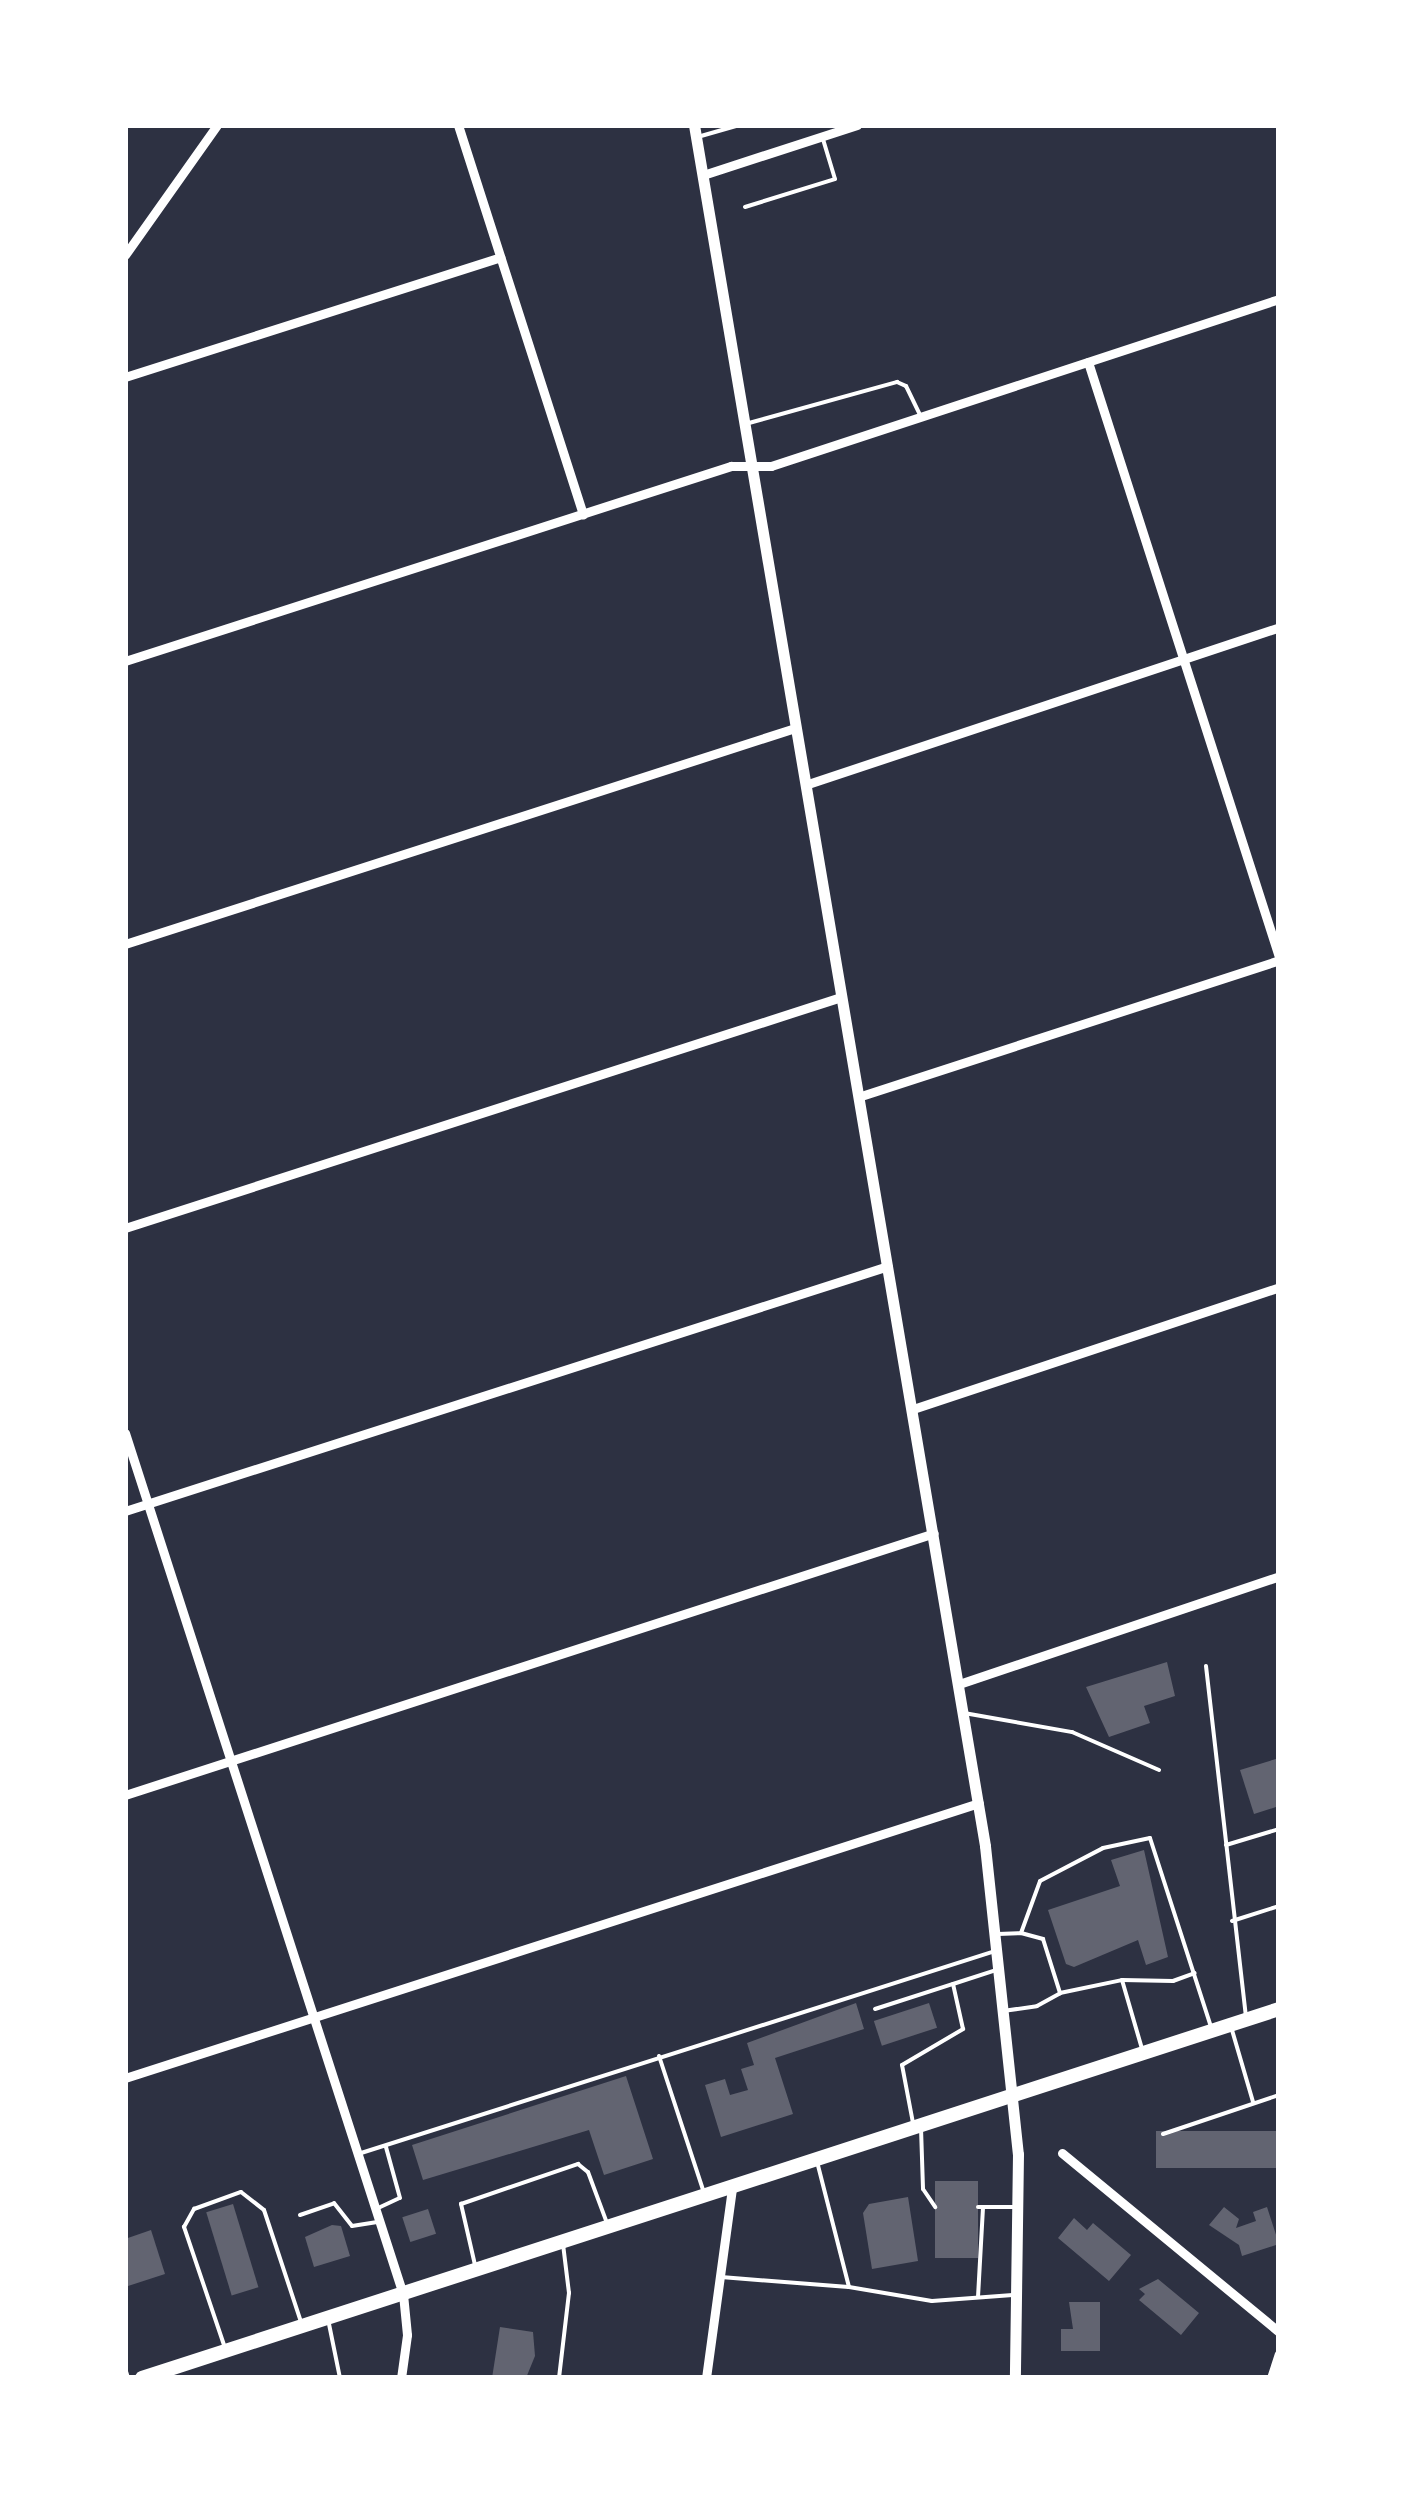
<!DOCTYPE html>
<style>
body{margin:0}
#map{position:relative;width:1404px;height:2503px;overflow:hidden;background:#2d3142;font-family:"Nunito Sans",sans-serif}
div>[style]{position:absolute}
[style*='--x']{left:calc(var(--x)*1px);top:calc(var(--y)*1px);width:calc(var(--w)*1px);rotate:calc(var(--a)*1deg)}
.building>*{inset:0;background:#626471;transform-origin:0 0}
.service>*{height:4px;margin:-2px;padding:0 2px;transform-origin:2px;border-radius:2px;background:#fff}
.minor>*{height:9px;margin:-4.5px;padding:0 4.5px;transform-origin:4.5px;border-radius:4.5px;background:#fff}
.tertiary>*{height:11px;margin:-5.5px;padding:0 5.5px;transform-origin:5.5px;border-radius:5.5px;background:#fff}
.trunk>*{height:14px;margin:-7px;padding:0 7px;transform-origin:7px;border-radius:7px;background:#fff}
span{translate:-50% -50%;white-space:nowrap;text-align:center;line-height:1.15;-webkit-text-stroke:10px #fff;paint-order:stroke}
.frame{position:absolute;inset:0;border:128px solid #fff;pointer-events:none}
</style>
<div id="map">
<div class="building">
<div style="clip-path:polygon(1167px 1662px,1175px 1696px,1144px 1706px,1150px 1723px,1109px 1737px,1086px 1687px)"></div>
<div style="clip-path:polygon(1279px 1758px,1279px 1806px,1254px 1814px,1240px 1770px)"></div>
<div style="clip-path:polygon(1144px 1850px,1168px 1957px,1146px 1965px,1138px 1940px,1074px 1967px,1066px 1964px,1048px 1910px,1120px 1886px,1111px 1860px)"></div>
<div style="clip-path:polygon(856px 2003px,864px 2029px,775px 2058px,793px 2114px,721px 2137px,705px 2085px,725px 2079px,730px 2095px,748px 2090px,741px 2069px,754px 2065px,747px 2043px)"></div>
<div style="left:929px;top:2003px;width:26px;height:58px;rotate:72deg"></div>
<div style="clip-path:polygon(626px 2076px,653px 2159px,604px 2175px,589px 2130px,423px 2180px,412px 2145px)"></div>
<div style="left:1279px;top:2131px;width:37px;height:123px;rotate:90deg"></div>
<div style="left:935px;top:2181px;width:43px;height:77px"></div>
<div style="clip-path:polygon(908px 2197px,918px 2261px,872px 2269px,863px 2213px,869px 2204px)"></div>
<div style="left:233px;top:2204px;width:87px;height:28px;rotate:73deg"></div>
<div style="clip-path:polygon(1224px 2207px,1239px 2219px,1236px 2228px,1256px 2221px,1253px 2212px,1267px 2207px,1279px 2244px,1242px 2256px,1239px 2245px,1209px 2225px)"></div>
<div style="left:428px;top:2209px;width:26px;height:27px;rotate:72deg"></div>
<div style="clip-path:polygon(1074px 2218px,1087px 2230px,1093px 2223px,1131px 2255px,1109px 2281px,1058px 2238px)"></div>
<div style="clip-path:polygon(332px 2225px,341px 2226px,350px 2256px,314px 2267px,305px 2237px)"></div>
<div style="clip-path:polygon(151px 2230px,165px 2274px,125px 2287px,125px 2239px)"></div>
<div style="clip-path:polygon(1158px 2279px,1199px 2313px,1181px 2335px,1139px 2300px,1145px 2294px,1139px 2289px)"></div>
<div style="clip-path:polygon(1069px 2302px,1100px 2302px,1100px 2351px,1061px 2351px,1061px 2329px,1073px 2329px)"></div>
<div style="clip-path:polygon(500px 2327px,533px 2332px,535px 2356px,526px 2378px,492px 2378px)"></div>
</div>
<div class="service">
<div style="--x:701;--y:136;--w:40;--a:-16"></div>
<div style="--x:745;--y:207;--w:94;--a:-17.3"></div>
<div style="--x:835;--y:179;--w:45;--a:-106.8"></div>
<div style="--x:749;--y:423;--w:154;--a:-15.5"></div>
<div style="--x:897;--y:382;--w:10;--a:24"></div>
<div style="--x:906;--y:386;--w:32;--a:64"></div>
<div style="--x:1206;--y:1666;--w:351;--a:83.5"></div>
<div style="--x:964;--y:1713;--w:110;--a:10"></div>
<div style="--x:1072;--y:1732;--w:95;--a:23.6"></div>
<div style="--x:1226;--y:1845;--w:55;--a:-16.8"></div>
<div style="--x:1232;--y:1921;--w:49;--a:-17.7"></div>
<div style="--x:1021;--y:1933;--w:23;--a:15"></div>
<div style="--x:1043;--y:1939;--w:57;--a:72.5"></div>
<div style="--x:1060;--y:1993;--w:63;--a:-11.8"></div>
<div style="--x:1122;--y:1980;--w:72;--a:73.8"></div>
<div style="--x:998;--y:1934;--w:23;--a:-2"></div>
<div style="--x:1021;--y:1933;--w:55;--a:-69.9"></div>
<div style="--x:1040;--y:1881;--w:71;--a:-27.6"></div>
<div style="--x:1103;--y:1848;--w:48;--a:-12"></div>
<div style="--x:1150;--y:1838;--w:199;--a:72.1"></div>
<div style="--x:1122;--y:1980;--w:51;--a:1.1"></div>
<div style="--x:1173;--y:1981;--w:23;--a:-20"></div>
<div style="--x:875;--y:2009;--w:82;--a:-17.8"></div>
<div style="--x:1003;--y:2011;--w:34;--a:-8"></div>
<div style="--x:1037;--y:2006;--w:26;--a:-29"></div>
<div style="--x:1232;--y:2030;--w:75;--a:73.7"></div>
<div style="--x:659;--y:2056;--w:141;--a:71.8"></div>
<div style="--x:913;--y:2123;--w:59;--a:-100.7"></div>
<div style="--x:902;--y:2065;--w:71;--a:-30.5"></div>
<div style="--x:963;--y:2029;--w:46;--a:-102.5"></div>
<div style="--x:953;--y:1984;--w:45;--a:-18"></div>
<div style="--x:921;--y:2128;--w:61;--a:88.1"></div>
<div style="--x:923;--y:2189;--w:22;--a:56"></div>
<div style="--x:1163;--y:2134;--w:122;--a:-18.6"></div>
<div style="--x:358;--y:2154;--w:665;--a:-17.67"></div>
<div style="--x:978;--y:2207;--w:35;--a:0"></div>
<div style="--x:376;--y:2209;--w:26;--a:-25"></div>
<div style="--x:400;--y:2198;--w:53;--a:-105.4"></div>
<div style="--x:300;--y:2215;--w:36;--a:-19"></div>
<div style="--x:334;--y:2203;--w:29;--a:52"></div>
<div style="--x:352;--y:2226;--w:24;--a:-9"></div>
<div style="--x:475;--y:2265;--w:63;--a:-102.9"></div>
<div style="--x:461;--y:2204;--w:124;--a:-18.9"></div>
<div style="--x:578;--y:2164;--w:13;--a:39"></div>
<div style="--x:588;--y:2172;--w:54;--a:69.6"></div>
<div style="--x:721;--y:2277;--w:128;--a:4.5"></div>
<div style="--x:849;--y:2287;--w:126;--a:-104.3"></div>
<div style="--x:849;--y:2287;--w:84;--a:9.6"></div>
<div style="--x:932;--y:2301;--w:81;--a:-4.2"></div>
<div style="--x:978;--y:2297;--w:90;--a:-86.8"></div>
<div style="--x:329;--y:2324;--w:55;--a:78.5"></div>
<div style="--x:224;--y:2345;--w:125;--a:-108.7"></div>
<div style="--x:184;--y:2227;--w:21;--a:-61"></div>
<div style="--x:194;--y:2209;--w:50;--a:-19.9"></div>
<div style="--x:241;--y:2192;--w:29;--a:38"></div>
<div style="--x:264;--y:2210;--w:118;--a:71.7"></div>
<div style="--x:125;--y:2368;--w:10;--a:73"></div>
<div style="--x:559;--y:2378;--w:86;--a:-83.3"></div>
<div style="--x:569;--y:2293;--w:49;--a:-97"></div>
</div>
<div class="minor">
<div style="--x:458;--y:125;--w:409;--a:72.2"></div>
<div style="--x:703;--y:175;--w:162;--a:-18"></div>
<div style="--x:125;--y:255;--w:159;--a:-54.7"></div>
<div style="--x:1088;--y:362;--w:625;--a:72.2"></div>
<div style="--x:125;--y:377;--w:394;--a:-17.7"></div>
<div style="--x:125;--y:661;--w:637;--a:-17.84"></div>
<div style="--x:731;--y:466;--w:40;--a:0"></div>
<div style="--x:771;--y:466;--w:535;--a:-18.2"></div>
<div style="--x:805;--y:785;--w:500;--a:-18.4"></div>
<div style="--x:125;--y:944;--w:704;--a:-17.87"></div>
<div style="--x:858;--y:1097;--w:443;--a:-18"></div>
<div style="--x:125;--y:1228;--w:752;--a:-17.88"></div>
<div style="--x:913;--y:1409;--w:386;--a:-18.4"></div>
<div style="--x:125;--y:1433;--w:905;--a:72.11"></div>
<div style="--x:403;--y:2294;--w:41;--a:84.4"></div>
<div style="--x:407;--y:2335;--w:43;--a:97.9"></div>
<div style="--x:125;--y:1511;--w:801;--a:-17.8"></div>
<div style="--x:959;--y:1684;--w:338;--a:-18.6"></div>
<div style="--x:125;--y:1795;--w:850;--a:-17.94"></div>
<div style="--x:125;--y:2078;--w:897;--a:-17.85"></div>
<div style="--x:1062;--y:2153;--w:281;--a:39.5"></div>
<div style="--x:706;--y:2378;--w:192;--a:-82.2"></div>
<div style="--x:1271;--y:2378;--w:25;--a:-72"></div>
</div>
<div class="tertiary">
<div style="--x:694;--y:125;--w:1745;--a:80.4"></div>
<div style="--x:985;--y:1846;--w:310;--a:83.9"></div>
<div style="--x:1018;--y:2154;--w:224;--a:90.8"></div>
</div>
<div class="trunk">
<div style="--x:142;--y:2378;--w:1195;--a:-17.98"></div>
</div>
<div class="frame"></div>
</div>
